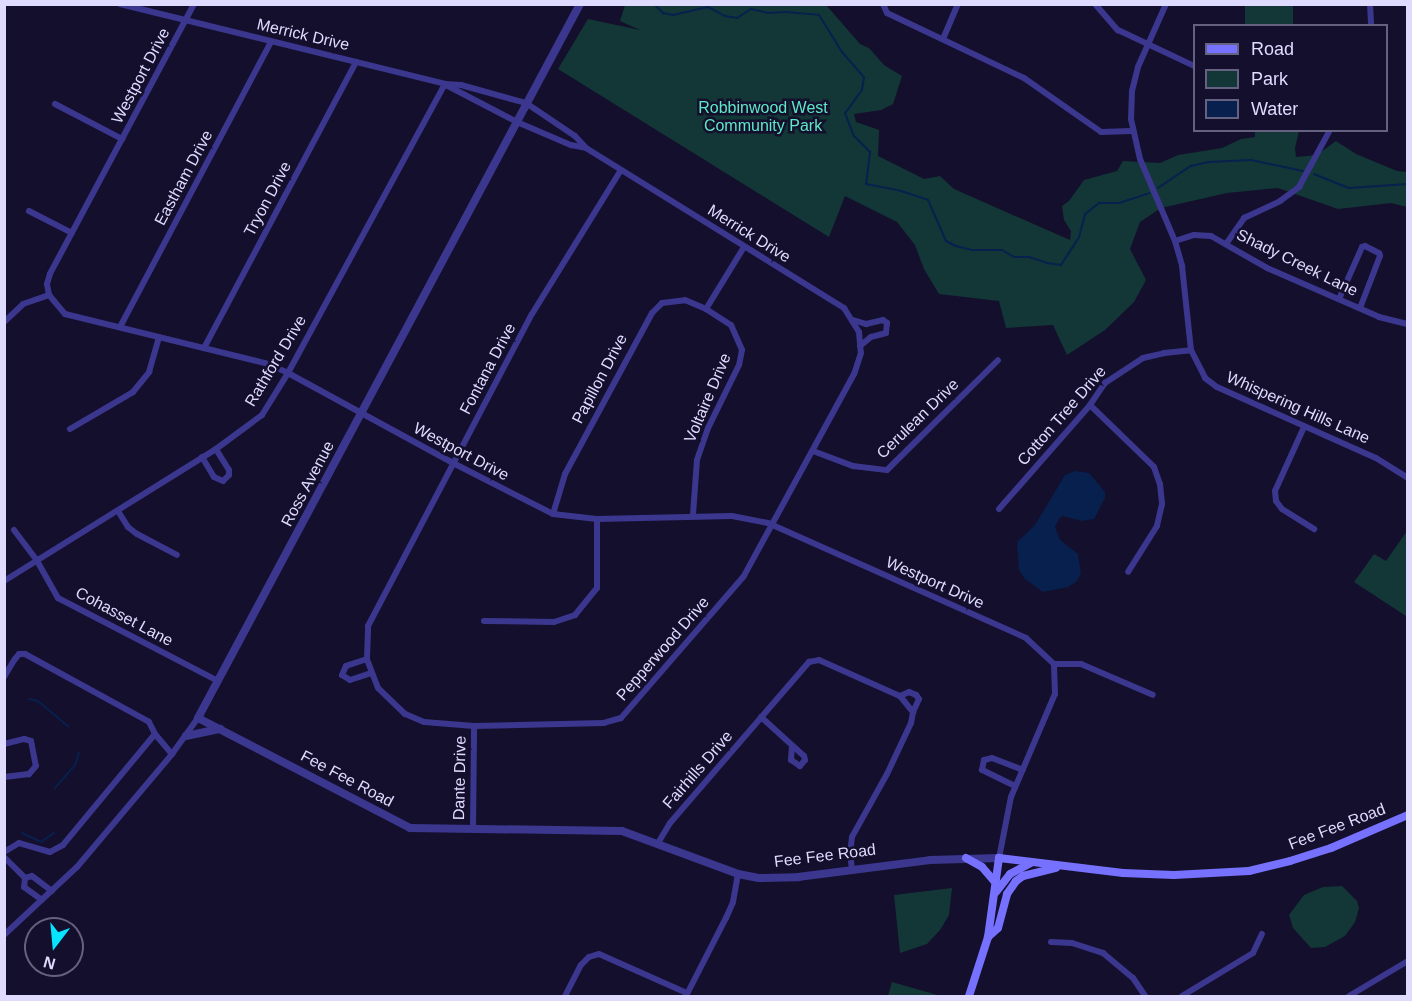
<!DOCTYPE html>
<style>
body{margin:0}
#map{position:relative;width:1412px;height:1001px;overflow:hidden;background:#140f2c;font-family:Arial,sans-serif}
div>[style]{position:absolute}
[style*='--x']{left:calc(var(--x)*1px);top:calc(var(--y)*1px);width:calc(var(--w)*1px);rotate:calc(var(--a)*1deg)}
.green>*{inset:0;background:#123736;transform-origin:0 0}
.water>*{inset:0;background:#07204e}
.stream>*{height:2px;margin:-1px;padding:0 1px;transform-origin:1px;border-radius:1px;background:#07204e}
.minor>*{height:6px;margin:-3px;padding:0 3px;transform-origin:3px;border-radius:3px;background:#3b378f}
.tertiary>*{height:8px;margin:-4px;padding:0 4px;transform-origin:4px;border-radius:4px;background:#3b378f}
.secondary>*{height:8px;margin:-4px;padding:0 4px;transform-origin:4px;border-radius:4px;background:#7672ff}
span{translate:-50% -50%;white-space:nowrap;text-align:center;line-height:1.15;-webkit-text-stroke:5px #140f2c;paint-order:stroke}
.street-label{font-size:16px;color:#dfdbff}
.park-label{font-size:16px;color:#5ce9c7}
.frame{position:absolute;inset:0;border:6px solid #dfdbff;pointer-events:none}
.legend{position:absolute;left:1193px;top:24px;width:195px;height:108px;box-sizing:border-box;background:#140f2c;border:2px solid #656180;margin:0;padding:8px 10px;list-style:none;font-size:18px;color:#dfdbff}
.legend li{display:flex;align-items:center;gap:12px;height:30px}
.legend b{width:30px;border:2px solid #656180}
.north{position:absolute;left:24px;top:917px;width:60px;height:60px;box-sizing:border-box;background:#140f2c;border:2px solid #656180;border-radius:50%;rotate:196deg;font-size:16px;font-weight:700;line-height:24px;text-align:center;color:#dfdbff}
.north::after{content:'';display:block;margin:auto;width:21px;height:27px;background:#07e4ff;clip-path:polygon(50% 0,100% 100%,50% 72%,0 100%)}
</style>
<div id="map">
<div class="green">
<div style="clip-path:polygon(625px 5px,826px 5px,860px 44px,869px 48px,884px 65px,902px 76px,893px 104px,881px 110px,854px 114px,856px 122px,879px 130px,878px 156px,924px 179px,940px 176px,954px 189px,1070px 240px,1071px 231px,1064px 220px,1062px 206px,1069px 201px,1084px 180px,1117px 171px,1123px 161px,1160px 163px,1178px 155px,1222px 148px,1241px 139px,1255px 137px,1255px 131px,1299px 131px,1295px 148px,1296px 157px,1317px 155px,1336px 141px,1356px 154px,1397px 171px,1407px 172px,1407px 207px,1391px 203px,1338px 209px,1278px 188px,1227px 193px,1161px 208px,1140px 222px,1130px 249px,1146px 280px,1134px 302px,1105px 330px,1067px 355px,1053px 325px,1006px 328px,999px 301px,939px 294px,924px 269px,915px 245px,897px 222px,845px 196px,829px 237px,558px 69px,588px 19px,640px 30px,620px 21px)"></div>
<div style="left:1245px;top:5px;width:48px;height:21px"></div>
<div style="clip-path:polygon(1407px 531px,1408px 614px,1406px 616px,1354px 582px,1374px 554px,1386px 561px)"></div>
<div style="clip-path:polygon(1342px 886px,1357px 901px,1359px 908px,1355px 922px,1345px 936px,1325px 947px,1311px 948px,1293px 928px,1289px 915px,1304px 895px,1323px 887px)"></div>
<div style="clip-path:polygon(952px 888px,949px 915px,940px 930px,927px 944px,900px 953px,894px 895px)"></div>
<div style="clip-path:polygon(892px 982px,941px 996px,888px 996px)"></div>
</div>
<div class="water">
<div style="clip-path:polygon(1075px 471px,1089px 473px,1105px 492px,1105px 498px,1094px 519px,1082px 521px,1062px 516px,1059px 519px,1055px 527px,1060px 540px,1078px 554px,1081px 574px,1076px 582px,1068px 587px,1043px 592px,1025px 579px,1019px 570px,1017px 542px,1035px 525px,1065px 475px)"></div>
</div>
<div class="stream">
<div style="--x:654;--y:4;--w:13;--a:45"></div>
<div style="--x:663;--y:13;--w:10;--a:11"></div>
<div style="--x:673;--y:15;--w:36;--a:-13"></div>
<div style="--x:708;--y:7;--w:19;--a:28"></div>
<div style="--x:725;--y:16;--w:12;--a:9"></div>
<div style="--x:737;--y:18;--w:17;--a:-33"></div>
<div style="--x:751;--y:9;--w:17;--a:13"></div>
<div style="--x:768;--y:13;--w:18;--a:-3"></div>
<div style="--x:786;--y:12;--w:33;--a:5"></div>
<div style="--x:819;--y:15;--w:44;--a:58.1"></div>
<div style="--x:842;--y:52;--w:33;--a:49"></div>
<div style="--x:864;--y:77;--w:13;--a:99"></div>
<div style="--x:862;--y:90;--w:29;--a:126"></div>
<div style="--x:845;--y:113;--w:25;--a:69"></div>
<div style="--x:854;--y:136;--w:23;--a:45"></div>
<div style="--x:870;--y:152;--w:32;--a:97"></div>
<div style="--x:866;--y:184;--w:36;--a:11"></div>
<div style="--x:901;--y:191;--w:28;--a:18"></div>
<div style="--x:928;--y:200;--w:45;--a:66.3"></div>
<div style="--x:946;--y:241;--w:11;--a:27"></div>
<div style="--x:956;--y:246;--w:16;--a:14"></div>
<div style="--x:972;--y:250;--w:30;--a:0"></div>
<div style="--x:1002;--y:250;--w:14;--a:30"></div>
<div style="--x:1014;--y:257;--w:15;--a:0"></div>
<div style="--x:1029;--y:257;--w:19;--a:18"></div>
<div style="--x:1047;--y:263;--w:14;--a:8"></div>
<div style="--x:1061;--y:265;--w:33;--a:-57"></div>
<div style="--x:1079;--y:237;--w:24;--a:-75"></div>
<div style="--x:1085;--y:214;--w:18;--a:-38"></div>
<div style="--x:1099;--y:203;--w:20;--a:0"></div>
<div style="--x:1119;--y:203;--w:32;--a:-18"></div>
<div style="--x:1314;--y:174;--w:38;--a:22"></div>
<div style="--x:1349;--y:188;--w:59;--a:-3.9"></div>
<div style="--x:1158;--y:188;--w:40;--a:-34"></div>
<div style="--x:1191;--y:166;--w:18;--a:-13"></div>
<div style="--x:1209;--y:162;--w:42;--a:-2.7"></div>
<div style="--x:1251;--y:160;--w:53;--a:11.9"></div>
<div style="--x:29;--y:699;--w:9;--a:13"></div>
<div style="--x:38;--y:701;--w:40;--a:40"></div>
<div style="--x:55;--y:788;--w:30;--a:-49"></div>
<div style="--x:75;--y:765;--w:13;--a:-72"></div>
<div style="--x:22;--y:833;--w:21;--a:25"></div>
<div style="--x:41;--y:842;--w:16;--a:-35"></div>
</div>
<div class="minor">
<div style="--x:120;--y:4;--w:335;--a:13.8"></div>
<div style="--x:445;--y:84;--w:16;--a:4"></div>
<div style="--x:461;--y:85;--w:67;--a:15.5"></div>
<div style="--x:526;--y:103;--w:59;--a:34"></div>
<div style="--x:575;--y:136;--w:16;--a:47"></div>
<div style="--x:586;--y:148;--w:304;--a:31.8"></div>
<div style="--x:844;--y:308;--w:28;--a:58"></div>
<div style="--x:859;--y:332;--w:21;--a:85"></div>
<div style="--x:861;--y:353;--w:22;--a:108"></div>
<div style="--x:854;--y:374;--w:230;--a:118.6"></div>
<div style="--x:744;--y:576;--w:188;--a:130.9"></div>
<div style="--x:621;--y:718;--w:18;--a:164"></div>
<div style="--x:604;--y:723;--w:130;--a:178.7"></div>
<div style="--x:474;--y:726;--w:50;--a:-175.4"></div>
<div style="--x:424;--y:722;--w:21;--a:-157"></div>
<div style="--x:405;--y:714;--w:37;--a:-136"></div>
<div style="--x:378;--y:688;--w:31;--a:-111"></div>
<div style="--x:367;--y:659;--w:33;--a:-88"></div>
<div style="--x:368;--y:626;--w:352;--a:-62.3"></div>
<div style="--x:532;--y:314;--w:169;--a:-58.3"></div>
<div style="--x:194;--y:4;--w:306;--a:118.1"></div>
<div style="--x:50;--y:274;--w:10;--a:107"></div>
<div style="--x:47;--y:284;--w:11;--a:80"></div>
<div style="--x:49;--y:295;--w:25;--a:50"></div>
<div style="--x:65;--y:314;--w:206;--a:13.8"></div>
<div style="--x:265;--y:363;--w:25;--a:23"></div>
<div style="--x:288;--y:373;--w:188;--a:28.6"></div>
<div style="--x:453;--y:463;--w:112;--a:27"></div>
<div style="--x:553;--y:514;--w:44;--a:6.5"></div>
<div style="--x:597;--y:519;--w:135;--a:-1.3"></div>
<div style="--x:732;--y:516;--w:37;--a:11"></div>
<div style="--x:768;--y:523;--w:282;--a:24"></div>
<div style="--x:1026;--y:638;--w:38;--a:43"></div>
<div style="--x:1054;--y:664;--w:27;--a:0"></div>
<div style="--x:1081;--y:664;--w:78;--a:23.3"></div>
<div style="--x:883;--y:4;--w:10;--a:66"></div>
<div style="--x:887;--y:13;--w:152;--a:25.4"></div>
<div style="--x:1024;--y:78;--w:94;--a:35"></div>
<div style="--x:1101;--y:132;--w:31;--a:-2"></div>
<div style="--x:1095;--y:4;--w:35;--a:49"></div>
<div style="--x:1118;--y:30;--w:84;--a:25.3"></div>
<div style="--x:1166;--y:4;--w:69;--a:114"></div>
<div style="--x:1138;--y:67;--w:25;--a:104"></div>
<div style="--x:1132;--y:91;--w:28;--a:92"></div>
<div style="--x:1131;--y:119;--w:41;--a:77.3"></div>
<div style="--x:1140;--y:159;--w:89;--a:66.9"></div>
<div style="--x:1175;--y:241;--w:26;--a:74"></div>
<div style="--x:1182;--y:266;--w:84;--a:83.9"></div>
<div style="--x:1191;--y:350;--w:31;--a:63"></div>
<div style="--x:1205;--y:378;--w:15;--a:37"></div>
<div style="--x:1217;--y:387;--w:174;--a:24.1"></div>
<div style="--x:1376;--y:458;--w:38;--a:32"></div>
<div style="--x:1370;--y:4;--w:22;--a:87"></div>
<div style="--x:943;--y:39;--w:38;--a:-67"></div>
<div style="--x:446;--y:85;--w:80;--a:27.5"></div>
<div style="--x:517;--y:122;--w:59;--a:23.1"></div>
<div style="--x:571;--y:145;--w:15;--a:11"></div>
<div style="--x:55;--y:104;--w:76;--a:27.6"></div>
<div style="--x:29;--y:211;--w:48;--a:27.1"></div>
<div style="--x:1175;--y:241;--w:20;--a:-18"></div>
<div style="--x:1194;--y:235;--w:17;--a:3"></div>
<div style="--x:1211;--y:236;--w:64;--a:29.7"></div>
<div style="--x:1267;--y:268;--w:122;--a:23.6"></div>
<div style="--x:1379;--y:317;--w:30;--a:14"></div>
<div style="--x:1226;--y:244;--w:32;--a:-55"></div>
<div style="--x:1244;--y:218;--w:40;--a:-25"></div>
<div style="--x:1280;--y:201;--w:24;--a:-36"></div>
<div style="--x:1299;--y:187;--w:65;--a:-61.5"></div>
<div style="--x:1339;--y:299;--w:57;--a:-66.1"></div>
<div style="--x:1362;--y:247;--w:3;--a:-18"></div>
<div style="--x:1365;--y:246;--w:16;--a:27"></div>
<div style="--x:1379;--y:253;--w:3;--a:72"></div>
<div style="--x:1380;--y:256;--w:56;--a:111"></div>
<div style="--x:706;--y:309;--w:73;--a:-58.5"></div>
<div style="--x:853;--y:320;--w:14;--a:17"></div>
<div style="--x:866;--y:324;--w:17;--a:-13"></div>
<div style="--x:883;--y:320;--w:5;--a:37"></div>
<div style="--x:887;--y:323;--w:10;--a:96"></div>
<div style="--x:886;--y:333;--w:16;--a:165"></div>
<div style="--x:871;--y:337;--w:14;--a:141"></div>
<div style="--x:4;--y:322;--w:26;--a:-43"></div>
<div style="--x:23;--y:304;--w:28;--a:-19"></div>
<div style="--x:120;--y:327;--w:323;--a:-62.1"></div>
<div style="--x:204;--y:348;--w:324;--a:-62"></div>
<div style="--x:1090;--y:405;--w:89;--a:44.1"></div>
<div style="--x:1154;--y:467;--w:18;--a:71"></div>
<div style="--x:1160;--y:484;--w:20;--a:84"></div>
<div style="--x:1162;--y:504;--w:23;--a:103"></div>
<div style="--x:1157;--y:526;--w:54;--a:122.2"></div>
<div style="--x:1304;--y:427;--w:70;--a:114.4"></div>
<div style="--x:1275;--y:491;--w:10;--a:84"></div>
<div style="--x:1276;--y:501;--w:10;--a:53"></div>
<div style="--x:1282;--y:509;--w:38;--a:32"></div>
<div style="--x:70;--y:429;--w:73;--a:-30.4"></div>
<div style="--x:133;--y:392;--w:26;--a:-51"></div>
<div style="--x:149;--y:372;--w:36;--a:-74"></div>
<div style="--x:813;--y:451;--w:43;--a:20.6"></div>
<div style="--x:853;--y:466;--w:34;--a:7"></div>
<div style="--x:887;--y:470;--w:156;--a:-44.7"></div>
<div style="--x:202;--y:457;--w:23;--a:59"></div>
<div style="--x:214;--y:477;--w:10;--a:24"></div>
<div style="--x:223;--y:481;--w:8;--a:-45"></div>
<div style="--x:229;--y:475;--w:5;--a:-90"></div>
<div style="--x:229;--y:470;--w:25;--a:-122"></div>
<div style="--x:999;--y:509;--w:138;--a:-48.8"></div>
<div style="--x:1090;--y:405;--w:27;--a:-56"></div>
<div style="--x:1105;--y:383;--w:45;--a:-33.3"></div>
<div style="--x:1143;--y:358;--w:22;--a:-13"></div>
<div style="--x:1164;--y:353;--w:27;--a:-6"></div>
<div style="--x:118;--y:511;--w:19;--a:58"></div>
<div style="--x:128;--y:527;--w:11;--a:38"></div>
<div style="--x:137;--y:534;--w:45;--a:27.7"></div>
<div style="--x:553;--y:514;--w:42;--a:-73.3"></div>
<div style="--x:565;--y:474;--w:183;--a:-61.6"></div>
<div style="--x:652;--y:313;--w:14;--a:-45"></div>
<div style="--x:662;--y:303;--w:23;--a:-7"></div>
<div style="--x:685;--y:300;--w:23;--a:23"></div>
<div style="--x:706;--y:309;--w:30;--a:33"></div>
<div style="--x:731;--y:325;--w:27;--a:66"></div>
<div style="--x:742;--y:350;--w:15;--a:101"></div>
<div style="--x:739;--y:365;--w:70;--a:116.2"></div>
<div style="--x:708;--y:428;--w:34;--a:109"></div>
<div style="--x:697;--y:460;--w:55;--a:94.2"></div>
<div style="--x:14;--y:530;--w:36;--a:53"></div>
<div style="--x:36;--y:559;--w:45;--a:60.6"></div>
<div style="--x:58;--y:598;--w:180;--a:27.4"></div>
<div style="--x:4;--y:581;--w:250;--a:-31.9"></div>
<div style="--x:216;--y:449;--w:57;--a:-36.5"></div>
<div style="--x:262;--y:415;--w:49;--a:-58.2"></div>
<div style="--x:288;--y:373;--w:329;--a:-61.5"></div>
<div style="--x:484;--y:621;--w:70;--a:0.8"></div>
<div style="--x:554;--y:622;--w:22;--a:-18"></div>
<div style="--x:575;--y:615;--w:35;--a:-51"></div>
<div style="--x:597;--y:588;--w:69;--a:-90"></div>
<div style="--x:367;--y:659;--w:22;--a:162"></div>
<div style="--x:346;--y:666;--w:10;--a:114"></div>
<div style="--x:342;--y:675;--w:9;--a:32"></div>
<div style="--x:350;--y:680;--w:22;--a:-18"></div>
<div style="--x:4;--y:677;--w:21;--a:-59"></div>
<div style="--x:15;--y:659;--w:6;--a:-51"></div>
<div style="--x:19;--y:654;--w:6;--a:0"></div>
<div style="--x:25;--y:654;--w:141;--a:28.7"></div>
<div style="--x:149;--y:722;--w:13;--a:63"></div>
<div style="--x:155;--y:734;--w:144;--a:129.7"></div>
<div style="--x:63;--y:845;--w:15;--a:152"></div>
<div style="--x:50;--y:852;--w:32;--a:-164"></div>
<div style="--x:19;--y:843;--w:17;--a:149"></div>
<div style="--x:900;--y:696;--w:10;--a:-24"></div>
<div style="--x:909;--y:692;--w:8;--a:23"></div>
<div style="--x:916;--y:695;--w:5;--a:53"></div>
<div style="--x:919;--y:699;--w:14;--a:115"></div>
<div style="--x:761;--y:717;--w:58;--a:42.2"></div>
<div style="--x:804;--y:756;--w:4;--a:76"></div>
<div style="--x:805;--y:760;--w:8;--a:130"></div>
<div style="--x:800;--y:766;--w:11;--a:-146"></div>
<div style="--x:791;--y:760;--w:14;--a:-86"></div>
<div style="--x:155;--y:734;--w:26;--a:50"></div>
<div style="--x:4;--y:744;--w:21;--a:-14"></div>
<div style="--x:24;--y:739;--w:7;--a:16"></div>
<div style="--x:31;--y:741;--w:25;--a:79"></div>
<div style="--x:36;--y:766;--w:11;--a:131"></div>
<div style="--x:29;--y:774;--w:25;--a:173"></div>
<div style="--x:1015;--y:786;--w:37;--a:-154"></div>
<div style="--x:982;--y:770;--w:10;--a:-79"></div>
<div style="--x:984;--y:760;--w:8;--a:-14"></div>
<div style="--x:992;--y:758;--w:33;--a:21"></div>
<div style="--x:473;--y:829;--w:103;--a:-89.4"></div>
<div style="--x:658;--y:843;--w:23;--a:-59"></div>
<div style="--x:670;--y:823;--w:213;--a:-49.2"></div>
<div style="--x:809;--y:662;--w:10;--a:-11"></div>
<div style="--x:819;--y:660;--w:89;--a:24"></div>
<div style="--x:900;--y:696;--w:21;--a:51"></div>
<div style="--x:913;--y:712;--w:11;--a:100"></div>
<div style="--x:911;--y:723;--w:56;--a:115.2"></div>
<div style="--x:887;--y:774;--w:72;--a:119.1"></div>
<div style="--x:852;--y:837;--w:16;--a:97"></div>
<div style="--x:850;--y:853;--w:16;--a:83"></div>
<div style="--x:4;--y:857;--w:30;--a:45"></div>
<div style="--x:999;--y:858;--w:62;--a:-78.9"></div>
<div style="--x:1011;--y:797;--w:112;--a:-66.9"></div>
<div style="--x:1055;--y:694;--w:30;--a:-92"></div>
<div style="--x:25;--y:878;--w:7;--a:-16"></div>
<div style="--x:32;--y:876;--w:25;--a:37"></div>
<div style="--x:25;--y:878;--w:9;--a:96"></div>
<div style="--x:24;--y:887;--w:22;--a:36"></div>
<div style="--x:4;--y:935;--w:100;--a:-43"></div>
<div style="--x:77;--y:867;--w:148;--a:-49.9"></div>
<div style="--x:172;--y:754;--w:44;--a:-54.2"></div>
<div style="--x:1051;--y:942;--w:21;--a:3"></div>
<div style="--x:1072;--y:943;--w:33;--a:18"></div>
<div style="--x:1103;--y:953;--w:39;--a:40"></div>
<div style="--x:1133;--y:978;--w:22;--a:56"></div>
<div style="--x:565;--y:996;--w:35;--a:-63"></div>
<div style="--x:581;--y:965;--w:11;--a:-45"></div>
<div style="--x:589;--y:957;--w:10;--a:-17"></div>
<div style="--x:599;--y:954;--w:96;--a:23.9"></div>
<div style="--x:686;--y:996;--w:88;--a:-62.9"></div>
<div style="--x:726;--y:918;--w:17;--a:-66"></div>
<div style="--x:733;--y:902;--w:28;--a:-80"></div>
<div style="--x:1182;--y:996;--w:83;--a:-31.2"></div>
<div style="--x:1253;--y:953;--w:21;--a:-65"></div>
<div style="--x:1349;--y:996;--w:69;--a:-30.7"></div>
</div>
<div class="tertiary">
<div style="--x:580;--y:4;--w:810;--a:118.15"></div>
<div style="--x:198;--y:718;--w:239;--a:27.4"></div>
<div style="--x:410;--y:828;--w:212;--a:0.8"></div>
<div style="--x:622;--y:831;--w:124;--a:20.3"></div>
<div style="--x:738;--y:874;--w:21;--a:11"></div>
<div style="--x:759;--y:878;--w:39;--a:-1"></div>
<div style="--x:798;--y:877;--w:133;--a:-7.3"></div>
<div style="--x:930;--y:860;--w:69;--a:-1.7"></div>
<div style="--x:186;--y:736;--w:35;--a:-12"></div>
</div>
<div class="secondary">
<div style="--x:966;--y:858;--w:18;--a:29"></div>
<div style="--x:982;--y:867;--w:21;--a:49"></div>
<div style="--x:996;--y:892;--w:23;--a:-52"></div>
<div style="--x:1010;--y:874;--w:24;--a:-28"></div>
<div style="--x:988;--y:937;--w:13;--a:-42"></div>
<div style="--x:998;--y:928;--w:35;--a:-75"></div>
<div style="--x:1007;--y:894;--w:16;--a:-55"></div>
<div style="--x:1016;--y:881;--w:9;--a:-36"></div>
<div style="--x:1023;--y:876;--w:34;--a:-14"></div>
<div style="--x:969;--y:996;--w:62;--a:-72.1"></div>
<div style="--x:988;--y:937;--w:80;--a:-82.1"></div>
<div style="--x:999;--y:858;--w:125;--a:6.9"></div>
<div style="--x:1123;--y:873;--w:51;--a:2.2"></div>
<div style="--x:1174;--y:875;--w:75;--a:-3.1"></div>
<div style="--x:1249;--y:871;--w:42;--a:-13.7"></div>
<div style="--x:1290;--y:861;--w:43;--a:-17.6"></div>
<div style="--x:1331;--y:848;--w:84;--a:-23.2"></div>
</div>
<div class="street-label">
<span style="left:303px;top:35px;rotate:13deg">Merrick Drive</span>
<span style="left:141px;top:76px;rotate:-62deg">Westport Drive</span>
<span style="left:184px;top:178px;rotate:-62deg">Eastham Drive</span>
<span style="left:268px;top:199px;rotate:-62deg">Tryon Drive</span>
<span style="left:749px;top:234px;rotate:32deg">Merrick Drive</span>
<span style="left:1297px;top:263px;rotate:26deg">Shady Creek Lane</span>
<span style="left:276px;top:361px;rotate:-59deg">Rathford Drive</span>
<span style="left:488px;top:369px;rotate:-62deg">Fontana Drive</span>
<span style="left:600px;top:379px;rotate:-62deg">Papillon Drive</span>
<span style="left:708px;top:398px;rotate:-67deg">Voltaire Drive</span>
<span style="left:1298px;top:408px;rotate:24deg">Whispering Hills Lane</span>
<span style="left:1062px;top:416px;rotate:-49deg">Cotton Tree Drive</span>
<span style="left:918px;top:419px;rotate:-44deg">Cerulean Drive</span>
<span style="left:461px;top:452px;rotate:28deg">Westport Drive</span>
<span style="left:308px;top:484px;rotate:-62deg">Ross Avenue</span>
<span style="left:935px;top:583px;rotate:24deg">Westport Drive</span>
<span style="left:124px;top:617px;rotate:28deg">Cohasset Lane</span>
<span style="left:663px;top:649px;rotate:-49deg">Pepperwood Drive</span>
<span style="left:698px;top:770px;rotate:-49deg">Fairhills Drive</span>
<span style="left:460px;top:778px;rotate:-89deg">Dante Drive</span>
<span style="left:347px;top:779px;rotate:28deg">Fee Fee Road</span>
<span style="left:1337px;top:827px;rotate:-21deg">Fee Fee Road</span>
<span style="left:825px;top:856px;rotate:-7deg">Fee Fee Road</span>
</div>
<div class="park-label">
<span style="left:763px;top:117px">Robbinwood West<br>Community Park</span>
</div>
<div class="frame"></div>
<ul class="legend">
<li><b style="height:8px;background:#7672ff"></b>Road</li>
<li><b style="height:16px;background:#123736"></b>Park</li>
<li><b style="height:16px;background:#07204e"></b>Water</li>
</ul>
<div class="north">N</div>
</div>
